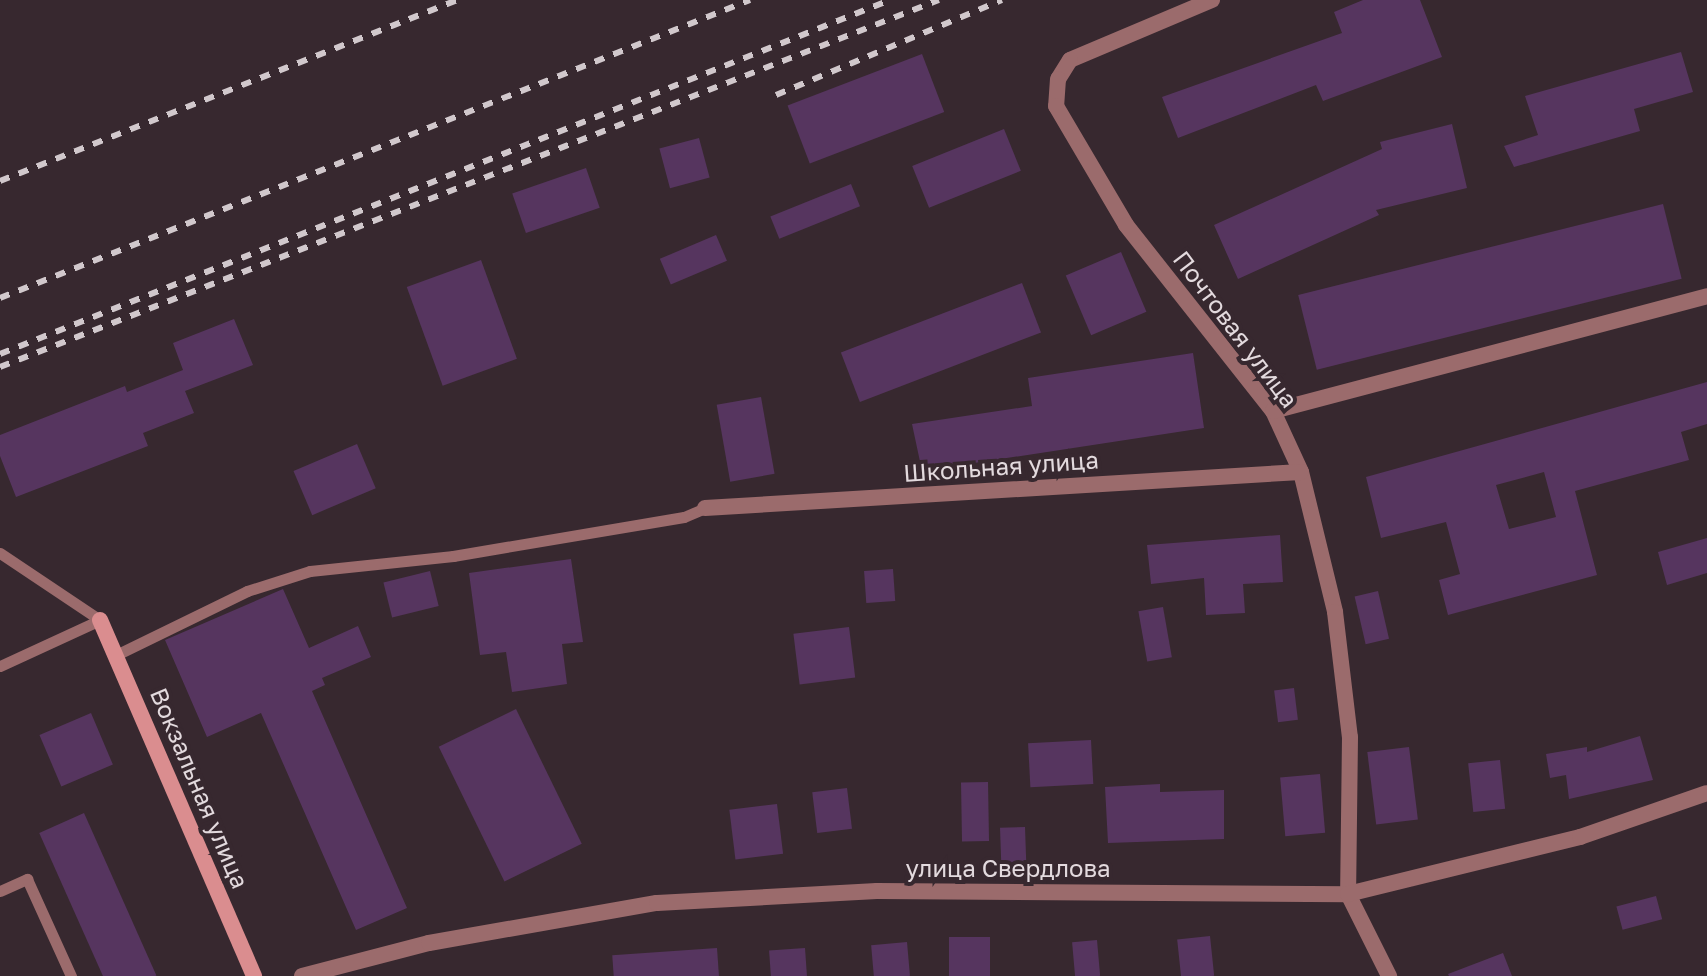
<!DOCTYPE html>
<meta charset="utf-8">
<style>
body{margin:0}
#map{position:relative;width:1707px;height:976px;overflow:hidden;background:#37282f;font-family:"Golos Text",sans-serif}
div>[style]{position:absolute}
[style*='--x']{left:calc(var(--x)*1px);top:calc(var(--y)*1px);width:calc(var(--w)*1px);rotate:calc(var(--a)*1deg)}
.building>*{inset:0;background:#56355f;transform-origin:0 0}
.lane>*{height:11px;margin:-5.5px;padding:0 5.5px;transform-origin:5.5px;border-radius:5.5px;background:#9b6b6c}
.street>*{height:16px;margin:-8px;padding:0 8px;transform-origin:8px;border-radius:8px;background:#9b6b6c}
.secondary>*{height:16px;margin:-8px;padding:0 8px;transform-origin:8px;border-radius:8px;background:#da8d8f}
.rail>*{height:6px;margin-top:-3px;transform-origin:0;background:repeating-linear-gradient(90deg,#d1c8cc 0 10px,transparent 0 20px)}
span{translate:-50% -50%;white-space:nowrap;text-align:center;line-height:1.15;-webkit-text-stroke:8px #37282f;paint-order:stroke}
.street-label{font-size:24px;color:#e3dade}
</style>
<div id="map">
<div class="building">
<div style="clip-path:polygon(1363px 0,1420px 0,1442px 57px,1323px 101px,1316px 85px,1178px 138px,1162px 97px,1342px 33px,1334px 12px)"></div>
<div style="clip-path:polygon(1681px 52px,1693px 92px,1634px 109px,1640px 131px,1514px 167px,1504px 146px,1538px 135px,1525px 96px)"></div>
<div style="left:922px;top:54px;width:62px;height:144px;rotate:69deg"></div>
<div style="clip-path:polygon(1452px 124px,1467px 188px,1376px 210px,1379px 215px,1238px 279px,1214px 225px,1382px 149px,1380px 142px)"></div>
<div style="left:1004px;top:129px;width:45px;height:99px;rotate:68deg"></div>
<div style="left:699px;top:138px;width:41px;height:41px;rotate:75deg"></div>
<div style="left:586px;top:168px;width:42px;height:78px;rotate:71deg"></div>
<div style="left:851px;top:184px;width:24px;height:87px;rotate:68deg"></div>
<div style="left:1663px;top:204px;width:77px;height:376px;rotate:76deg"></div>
<div style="left:716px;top:235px;width:28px;height:61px;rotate:67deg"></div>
<div style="left:1121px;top:252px;width:65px;height:60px;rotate:67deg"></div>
<div style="left:481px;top:260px;width:105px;height:79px;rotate:70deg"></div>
<div style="left:1022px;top:283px;width:53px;height:194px;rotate:69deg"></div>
<div style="clip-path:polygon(234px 319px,253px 365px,185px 391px,194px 413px,143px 433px,148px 446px,16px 497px,0 456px,0 435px,125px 386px,127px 392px,183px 370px,173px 343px)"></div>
<div style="clip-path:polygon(1193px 353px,1204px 428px,922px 471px,912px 424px,1032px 406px,1028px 378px)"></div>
<div style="clip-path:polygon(evenodd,1707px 382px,1707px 424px,1681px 432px,1689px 460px,1575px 491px,1597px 575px,1448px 615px,1439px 580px,1460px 574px,1446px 522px,1381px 538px,1366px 477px,1707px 382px,1544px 472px,1556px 517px,1509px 529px,1496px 485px,1544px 472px)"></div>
<div style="left:761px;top:397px;width:78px;height:45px;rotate:80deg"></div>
<div style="left:357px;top:444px;width:48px;height:69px;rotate:67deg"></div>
<div style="clip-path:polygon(1280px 535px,1283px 582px,1243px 584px,1245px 613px,1206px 615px,1204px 578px,1151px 584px,1147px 545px)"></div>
<div style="clip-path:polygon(1707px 538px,1707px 573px,1667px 585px,1658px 552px)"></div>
<div style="clip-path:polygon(571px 559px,583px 642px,562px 644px,567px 684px,512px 692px,506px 652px,480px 655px,469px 573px)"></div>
<div style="left:893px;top:569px;width:32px;height:29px;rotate:86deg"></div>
<div style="left:430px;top:571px;width:36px;height:48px;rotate:76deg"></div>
<div style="clip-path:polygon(283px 589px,309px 648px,358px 626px,371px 657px,322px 678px,325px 685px,312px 691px,407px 908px,356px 930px,261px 713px,207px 737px,165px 640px)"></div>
<div style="left:1378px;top:591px;width:49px;height:24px;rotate:77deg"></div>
<div style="left:1163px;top:607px;width:51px;height:25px;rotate:80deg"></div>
<div style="left:849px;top:627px;width:51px;height:56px;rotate:83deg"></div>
<div style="left:1294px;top:688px;width:32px;height:20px;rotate:83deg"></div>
<div style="left:516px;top:709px;width:150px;height:86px;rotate:64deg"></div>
<div style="left:91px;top:713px;width:56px;height:56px;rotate:67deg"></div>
<div style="clip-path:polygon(1640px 736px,1653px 780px,1569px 799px,1566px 775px,1550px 778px,1546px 754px,1587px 747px,1587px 752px)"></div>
<div style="left:1091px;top:740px;width:44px;height:63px;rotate:87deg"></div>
<div style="left:1409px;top:747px;width:73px;height:42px;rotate:83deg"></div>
<div style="left:1500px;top:760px;width:49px;height:32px;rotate:84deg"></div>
<div style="left:1320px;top:774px;width:59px;height:40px;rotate:85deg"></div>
<div style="left:988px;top:782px;width:59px;height:27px;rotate:89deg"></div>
<div style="clip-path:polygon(1160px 784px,1160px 792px,1224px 790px,1224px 839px,1108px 843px,1105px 787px)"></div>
<div style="left:847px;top:788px;width:41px;height:35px;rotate:83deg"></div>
<div style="left:777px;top:804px;width:50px;height:48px;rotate:83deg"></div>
<div style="left:84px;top:813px;width:178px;height:49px;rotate:66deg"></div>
<div style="left:1025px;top:827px;width:37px;height:25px;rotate:88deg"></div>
<div style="left:1656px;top:896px;width:24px;height:41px;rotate:75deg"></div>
<div style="left:1210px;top:936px;width:40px;height:33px;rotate:84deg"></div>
<div style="left:949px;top:937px;width:41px;height:39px"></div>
<div style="left:1097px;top:940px;width:36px;height:25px;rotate:85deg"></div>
<div style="left:907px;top:942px;width:34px;height:36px;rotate:85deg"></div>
<div style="left:717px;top:948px;width:28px;height:105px;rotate:86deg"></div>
<div style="left:805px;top:948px;width:28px;height:36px;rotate:86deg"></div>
<div style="clip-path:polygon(1503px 953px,1512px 976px,1449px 976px,1448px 974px)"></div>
</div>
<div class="lane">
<div style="--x:0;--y:553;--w:120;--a:33.8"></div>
<div style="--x:116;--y:655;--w:146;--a:-26"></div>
<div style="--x:247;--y:591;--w:66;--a:-17.6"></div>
<div style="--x:310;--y:571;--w:144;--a:-6"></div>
<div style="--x:453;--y:556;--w:234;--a:-9.6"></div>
<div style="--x:684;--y:517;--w:23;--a:-23"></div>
<div style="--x:0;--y:666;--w:110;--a:-24.7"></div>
<div style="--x:0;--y:891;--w:30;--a:-24"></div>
<div style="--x:27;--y:879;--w:107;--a:65.6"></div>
</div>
<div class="street">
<div style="--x:1212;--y:0;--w:154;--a:157.1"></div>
<div style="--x:1070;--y:60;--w:22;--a:122"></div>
<div style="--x:1058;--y:79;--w:27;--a:94"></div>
<div style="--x:1056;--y:106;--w:138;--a:59.5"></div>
<div style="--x:1126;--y:225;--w:237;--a:51.7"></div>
<div style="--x:1273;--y:411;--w:67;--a:65.3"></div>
<div style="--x:1301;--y:472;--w:144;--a:76.3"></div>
<div style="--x:1335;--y:612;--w:126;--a:83.2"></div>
<div style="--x:1350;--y:737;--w:157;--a:90.7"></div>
<div style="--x:1348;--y:894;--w:92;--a:63.4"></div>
<div style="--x:1273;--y:411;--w:449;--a:-14.8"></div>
<div style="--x:705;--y:508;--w:597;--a:-3.46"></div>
<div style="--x:302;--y:976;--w:131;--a:-14.6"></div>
<div style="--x:429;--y:943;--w:231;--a:-10"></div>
<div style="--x:657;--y:903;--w:220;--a:-3.1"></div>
<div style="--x:877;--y:891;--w:471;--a:0.4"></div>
<div style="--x:1348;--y:894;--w:239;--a:-13.8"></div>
<div style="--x:1580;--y:837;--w:134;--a:-19.1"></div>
</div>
<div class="secondary">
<div style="--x:100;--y:620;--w:388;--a:66.6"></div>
</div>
<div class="rail">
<div style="--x:776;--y:95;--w:245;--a:-22.8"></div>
<div style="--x:0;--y:181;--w:492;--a:-21.6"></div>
<div style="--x:0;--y:298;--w:807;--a:-21.67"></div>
<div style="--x:0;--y:354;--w:958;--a:-21.69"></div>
<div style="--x:0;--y:367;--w:1008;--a:-21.35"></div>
</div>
<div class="street-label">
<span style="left:1236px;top:329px;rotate:53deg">Почтовая улица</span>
<span style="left:1001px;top:466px;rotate:-4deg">Школьная улица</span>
<span style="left:200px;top:788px;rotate:67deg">Вокзальная улица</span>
<span style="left:1008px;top:868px">улица Свердлова</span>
</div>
</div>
